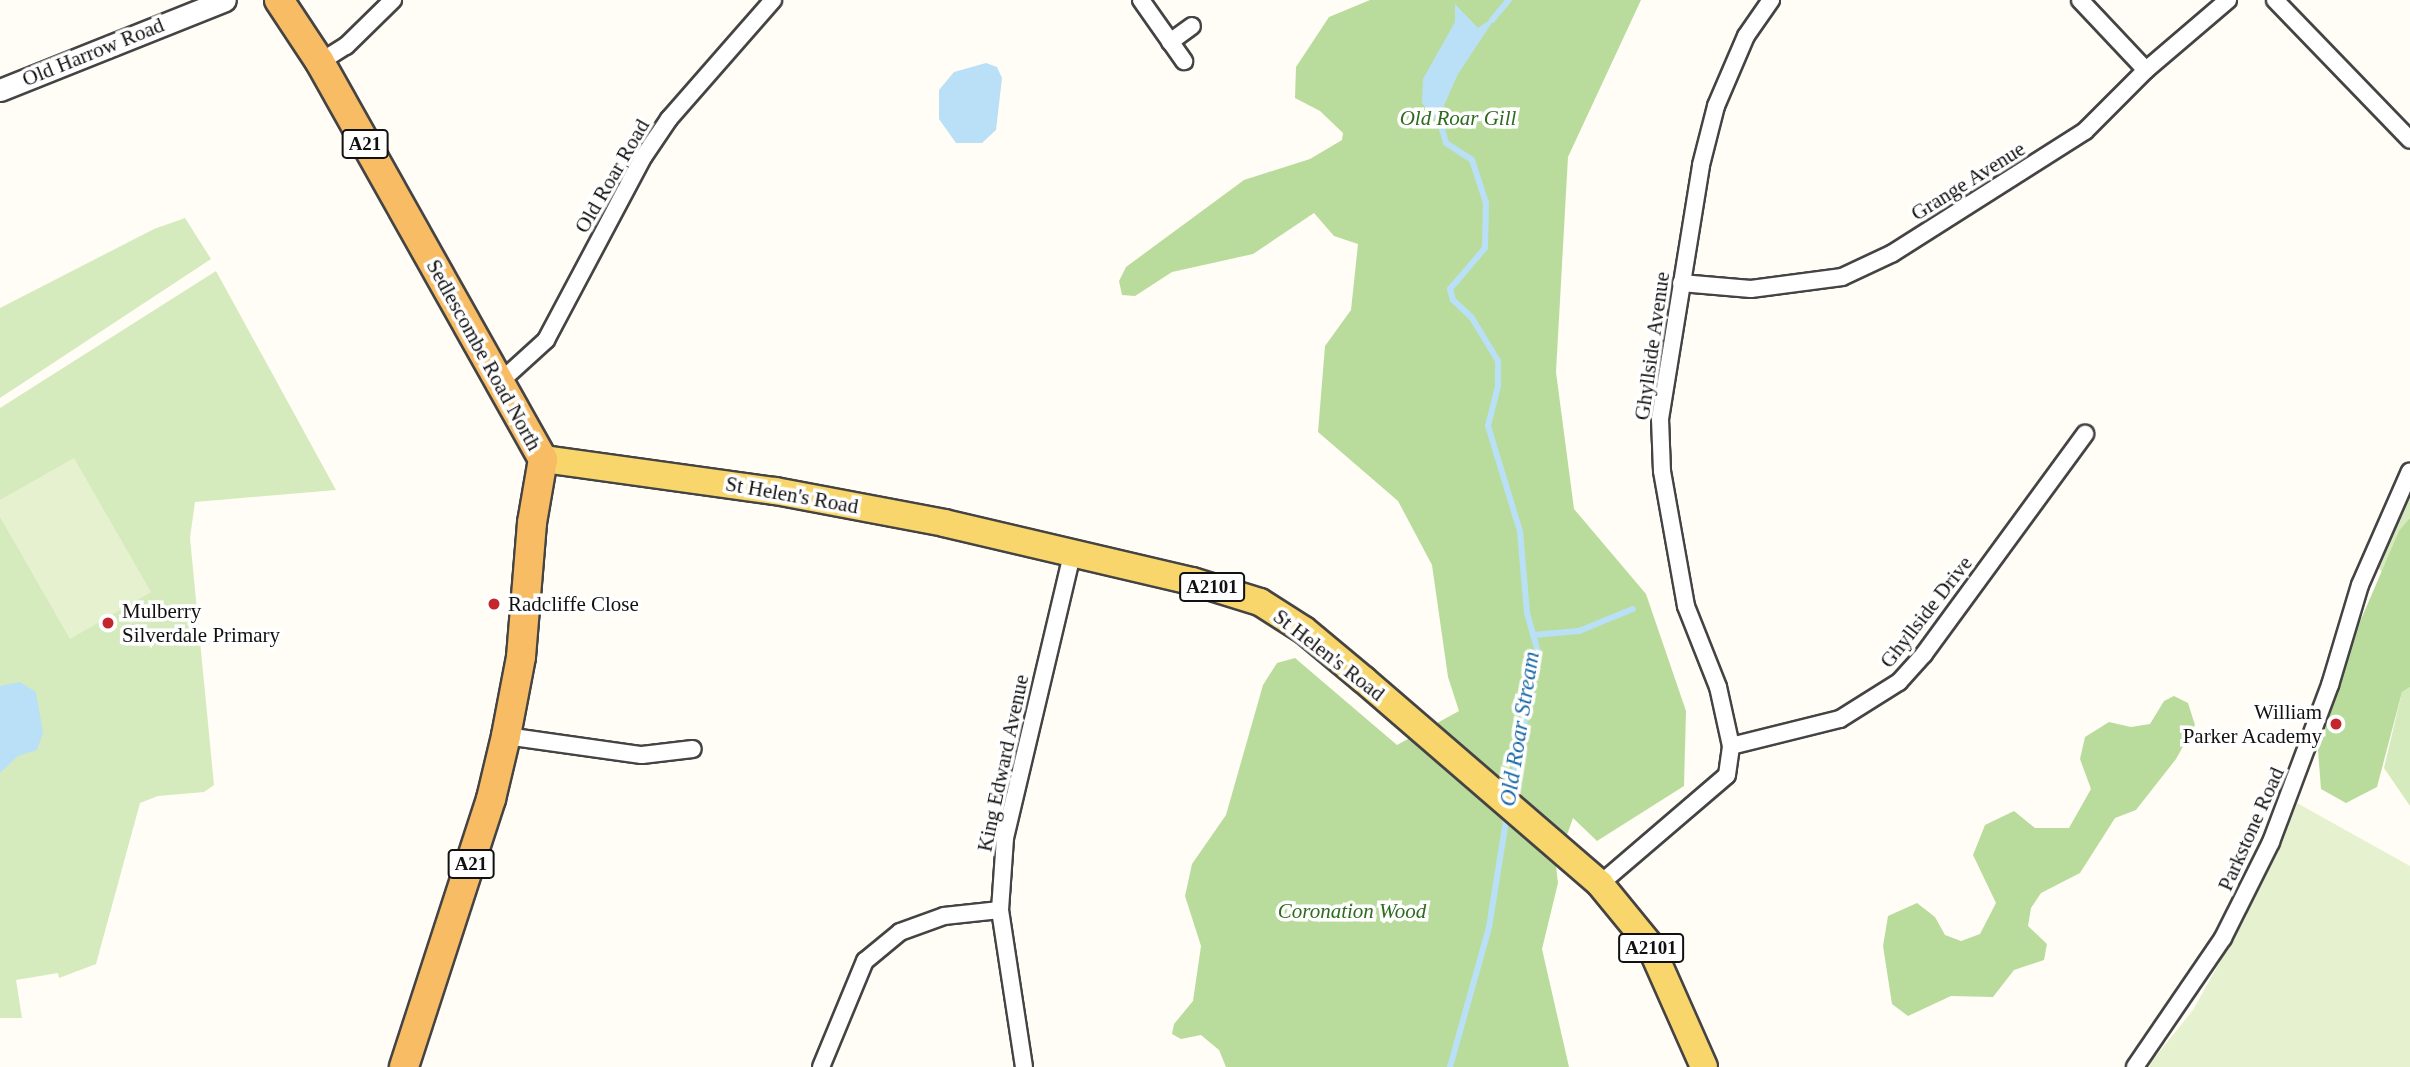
<!DOCTYPE html>
<style>
body{margin:0}
#map{position:relative;width:2410px;height:1067px;overflow:hidden;background:#fffdf5;font-family:Georgia,serif}
div>[style]{position:absolute}
[style*='--x']{left:calc(var(--x)*1px);top:calc(var(--y)*1px);width:calc(var(--w)*1px);rotate:calc(var(--a)*1deg)}
.green>*{inset:0;background:#d5ebbd}
.forest>*{inset:0;background:#b9dc9c}
.pitch>*{inset:0;background:#e6f2cf}
.water>*{inset:0;background:#b9e0f7}
.stream>*{height:6px;margin:-3px;padding:0 3px;transform-origin:3px;border-radius:3px;background:#b9e0f7}
.roads{filter:drop-shadow(2px 0 #444) drop-shadow(-2px 0 #444) drop-shadow(0 2px #444) drop-shadow(0 -2px #444)}
.minor>*{height:16px;margin:-8px;padding:0 8px;transform-origin:8px;border-radius:8px;background:#fff}
.tertiary>*{height:21px;margin:-10.5px;padding:0 10.5px;transform-origin:10.5px;border-radius:10.5px;background:#fff}
.primary>*{height:26px;margin:-13px;padding:0 13px;transform-origin:13px;border-radius:13px;background:#f9d66b}
.trunk>*{height:28px;margin:-14px;padding:0 14px;transform-origin:14px;border-radius:14px;background:#f7bc64}
.dots>*{width:19px;height:19px;translate:-50% -50%;box-sizing:border-box;border:4px solid #fff;border-radius:50%}
span{translate:-50% -50%;white-space:nowrap;text-align:center;line-height:1.15;-webkit-text-stroke:7px #fff;paint-order:stroke}
.shield-label span{padding:2px 5px;background:#fff;border:2px solid;border-radius:5px;-webkit-text-stroke-width:0}
.shield-label{font-size:19px;color:#111;font-weight:700}
.street-label{font-size:21px;color:#111}
.park-label{font-size:21px;color:#2f6b1f;font-style:italic}
.poi-label{font-size:21px;color:#111}
.left{translate:0 -50%;text-align:left}
.right{translate:-100% -50%;text-align:right}
.water-label{font-size:23px;color:#1768a6;font-style:italic}
</style>
<div id="map">
<div class="green">
<div style="clip-path:polygon(185px 218px,211px 259px,0 398px,0 308px,154px 229px)"></div>
<div style="clip-path:polygon(216px 271px,336px 490px,195px 502px,190px 538px,214px 785px,204px 792px,158px 796px,140px 803px,96px 964px,59px 978px,58px 973px,16px 980px,22px 1018px,0 1018px,0 408px)"></div>
<div style="clip-path:polygon(2410px 495px,2410px 518px,2382px 572px,2378px 567px,2388px 539px)"></div>
<div style="clip-path:polygon(2410px 687px,2410px 806px,2384px 768px,2402px 692px)"></div>
</div>
<div class="forest">
<div style="clip-path:polygon(1370px 0,1641px 0,1568px 157px,1556px 372px,1574px 509px,1646px 594px,1686px 711px,1684px 786px,1597px 841px,1573px 818px,1556px 866px,1558px 883px,1542px 949px,1569px 1067px,1226px 1067px,1219px 1050px,1201px 1035px,1181px 1039px,1172px 1034px,1174px 1024px,1193px 1001px,1201px 946px,1185px 896px,1192px 864px,1226px 815px,1263px 685px,1277px 663px,1295px 658px,1397px 745px,1459px 711px,1448px 677px,1432px 565px,1398px 501px,1318px 432px,1325px 346px,1351px 310px,1358px 244px,1334px 236px,1314px 213px,1253px 254px,1172px 272px,1135px 296px,1122px 295px,1119px 281px,1126px 267px,1244px 180px,1310px 159px,1342px 140px,1343px 133px,1320px 111px,1295px 98px,1296px 67px,1329px 17px)"></div>
<div style="clip-path:polygon(2410px 518px,2410px 687px,2402px 692px,2377px 787px,2346px 803px,2321px 789px,2318px 750px,2359px 624px,2399px 531px)"></div>
<div style="clip-path:polygon(2174px 696px,2188px 703px,2195px 725px,2176px 759px,2136px 810px,2115px 818px,2080px 873px,2041px 893px,2031px 908px,2028px 926px,2047px 944px,2044px 960px,2014px 970px,1993px 997px,1951px 996px,1908px 1016px,1892px 1004px,1883px 946px,1888px 916px,1917px 903px,1935px 917px,1945px 935px,1961px 941px,1980px 934px,1996px 903px,1973px 855px,1985px 825px,2014px 811px,2035px 828px,2069px 828px,2091px 789px,2080px 759px,2085px 737px,2109px 722px,2131px 727px,2150px 724px,2164px 701px)"></div>
</div>
<div class="pitch">
<div style="clip-path:polygon(74px 458px,151px 592px,70px 639px,0 517px,0 500px)"></div>
<div style="clip-path:polygon(2297px 803px,2410px 866px,2410px 1067px,2147px 1067px,2193px 1010px,2244px 919px)"></div>
</div>
<div class="water">
<div style="clip-path:polygon(1455px 4px,1478px 28px,1497px 15px,1458px 74px,1437px 121px,1422px 103px,1423px 79px,1455px 22px)"></div>
<div style="clip-path:polygon(986px 63px,997px 67px,1002px 78px,996px 130px,982px 143px,956px 143px,939px 119px,939px 90px,954px 72px)"></div>
<div style="clip-path:polygon(20px 682px,36px 692px,43px 733px,37px 750px,18px 756px,0 773px,0 686px)"></div>
</div>
<div class="stream">
<div style="--x:1492;--y:20;--w:26;--a:-50"></div>
<div style="--x:1438;--y:115;--w:29;--a:74"></div>
<div style="--x:1446;--y:143;--w:31;--a:33"></div>
<div style="--x:1472;--y:160;--w:45;--a:72"></div>
<div style="--x:1486;--y:203;--w:45;--a:91.3"></div>
<div style="--x:1485;--y:248;--w:54;--a:130.5"></div>
<div style="--x:1450;--y:289;--w:11;--a:75"></div>
<div style="--x:1453;--y:300;--w:26;--a:43"></div>
<div style="--x:1472;--y:318;--w:50;--a:58.8"></div>
<div style="--x:1498;--y:361;--w:25;--a:90"></div>
<div style="--x:1498;--y:386;--w:41;--a:104"></div>
<div style="--x:1488;--y:426;--w:110;--a:73.1"></div>
<div style="--x:1520;--y:531;--w:82;--a:85.1"></div>
<div style="--x:1527;--y:613;--w:41;--a:74.2"></div>
<div style="--x:1538;--y:652;--w:148;--a:100.9"></div>
<div style="--x:1533;--y:635;--w:46;--a:-5"></div>
<div style="--x:1579;--y:631;--w:58;--a:-22.2"></div>
<div style="--x:1450;--y:1067;--w:145;--a:-74.4"></div>
<div style="--x:1489;--y:927;--w:114;--a:-80.9"></div>
</div>
<div class="roads">
<div class="minor">
<div style="--x:1141;--y:0;--w:75;--a:54.8"></div>
<div style="--x:2080;--y:0;--w:96;--a:46.7"></div>
<div style="--x:2275;--y:0;--w:194;--a:46"></div>
<div style="--x:1170;--y:42;--w:27;--a:-36"></div>
<div style="--x:320;--y:62;--w:31;--a:-32"></div>
<div style="--x:346;--y:46;--w:66;--a:-44.4"></div>
<div style="--x:1681;--y:283;--w:70;--a:4.9"></div>
<div style="--x:1751;--y:289;--w:92;--a:-7.5"></div>
<div style="--x:1842;--y:277;--w:56;--a:-25.2"></div>
<div style="--x:1893;--y:253;--w:227;--a:-32.4"></div>
<div style="--x:2085;--y:131;--w:86;--a:-45"></div>
<div style="--x:2146;--y:70;--w:108;--a:-40.5"></div>
<div style="--x:501;--y:381;--w:61;--a:-42.3"></div>
<div style="--x:546;--y:340;--w:208;--a:-62"></div>
<div style="--x:644;--y:156;--w:45;--a:-56"></div>
<div style="--x:669;--y:119;--w:158;--a:-48.8"></div>
<div style="--x:506;--y:736;--w:137;--a:8"></div>
<div style="--x:642;--y:755;--w:51;--a:-6.7"></div>
<div style="--x:1731;--y:746;--w:60;--a:-102.4"></div>
<div style="--x:1718;--y:687;--w:87;--a:-111.6"></div>
<div style="--x:1686;--y:606;--w:137;--a:-100.1"></div>
<div style="--x:1662;--y:471;--w:52;--a:-92.2"></div>
<div style="--x:1660;--y:419;--w:257;--a:-80.8"></div>
<div style="--x:1701;--y:165;--w:61;--a:-75.7"></div>
<div style="--x:1716;--y:106;--w:76;--a:-66.8"></div>
<div style="--x:1746;--y:36;--w:44;--a:-55.2"></div>
<div style="--x:1600;--y:884;--w:167;--a:-40.6"></div>
<div style="--x:1727;--y:775;--w:29;--a:-82"></div>
<div style="--x:1731;--y:746;--w:112;--a:-13.9"></div>
<div style="--x:1840;--y:719;--w:70;--a:-32.1"></div>
<div style="--x:1899;--y:682;--w:38;--a:-48"></div>
<div style="--x:1924;--y:654;--w:273;--a:-53.8"></div>
<div style="--x:821;--y:1067;--w:115;--a:-67.5"></div>
<div style="--x:865;--y:961;--w:45;--a:-39.6"></div>
<div style="--x:900;--y:932;--w:47;--a:-20"></div>
<div style="--x:944;--y:916;--w:56;--a:-6.1"></div>
<div style="--x:1024;--y:1067;--w:159;--a:-98.7"></div>
<div style="--x:1000;--y:910;--w:72;--a:-86"></div>
<div style="--x:1005;--y:838;--w:292;--a:-76.7"></div>
<div style="--x:2135;--y:1067;--w:156;--a:-55.7"></div>
<div style="--x:2223;--y:938;--w:107;--a:-63.4"></div>
<div style="--x:2271;--y:842;--w:168;--a:-69.4"></div>
<div style="--x:2330;--y:685;--w:104;--a:-73.3"></div>
<div style="--x:2360;--y:585;--w:124;--a:-66.3"></div>
</div>
<div class="tertiary">
<div style="--x:0;--y:90;--w:242;--a:-21.8"></div>
</div>
<div class="primary">
<div style="--x:543;--y:459;--w:234;--a:7.9"></div>
<div style="--x:775;--y:491;--w:172;--a:10.7"></div>
<div style="--x:944;--y:523;--w:255;--a:13.2"></div>
<div style="--x:1192;--y:581;--w:71;--a:17.2"></div>
<div style="--x:1260;--y:602;--w:52;--a:32.5"></div>
<div style="--x:1304;--y:630;--w:78;--a:39.8"></div>
<div style="--x:1364;--y:680;--w:312;--a:40.8"></div>
<div style="--x:1600;--y:884;--w:79;--a:50.7"></div>
<div style="--x:1650;--y:945;--w:133;--a:66.1"></div>
</div>
<div class="trunk">
<div style="--x:279;--y:0;--w:74;--a:56.5"></div>
<div style="--x:320;--y:62;--w:455;--a:60.7"></div>
<div style="--x:543;--y:459;--w:65;--a:99.8"></div>
<div style="--x:532;--y:523;--w:134;--a:94.7"></div>
<div style="--x:521;--y:657;--w:80;--a:100.8"></div>
<div style="--x:506;--y:736;--w:65;--a:103.4"></div>
<div style="--x:491;--y:799;--w:282;--a:108"></div>
</div>
</div>
<div class="dots">
<div style="left:494px;top:604px;background:#c4262e"></div>
<div style="left:108px;top:623px;background:#c4262e"></div>
<div style="left:2336px;top:724px;background:#c4262e"></div>
</div>
<div class="shield-label">
<span style="left:365px;top:144px">A21</span>
<span style="left:1212px;top:587px">A2101</span>
<span style="left:471px;top:864px">A21</span>
<span style="left:1651px;top:948px">A2101</span>
</div>
<div class="street-label">
<span style="left:93px;top:52px;rotate:-22deg">Old Harrow Road</span>
<span style="left:612px;top:176px;rotate:-60deg">Old Roar Road</span>
<span style="left:1968px;top:181px;rotate:-32deg">Grange Avenue</span>
<span style="left:1652px;top:346px;rotate:-82deg">Ghyllside Avenue</span>
<span style="left:484px;top:355px;rotate:61deg">Sedlescombe Road North</span>
<span style="left:792px;top:495px;rotate:10deg">St Helen's Road</span>
<span style="left:1926px;top:612px;rotate:-52deg">Ghyllside Drive</span>
<span style="left:1329px;top:655px;rotate:38deg">St Helen's Road</span>
<span style="left:1003px;top:763px;rotate:-78deg">King Edward Avenue</span>
<span style="left:2251px;top:829px;rotate:-66deg">Parkstone Road</span>
</div>
<div class="park-label">
<span style="left:1458px;top:118px">Old Roar Gill</span>
<span style="left:1352px;top:911px">Coronation Wood</span>
</div>
<div class="poi-label">
<span class="left" style="left:508px;top:604px">Radcliffe Close</span>
<span class="left" style="left:122px;top:623px">Mulberry<br>Silverdale Primary</span>
<span class="right" style="left:2322px;top:724px">William<br>Parker Academy</span>
</div>
<div class="water-label">
<span style="left:1520px;top:729px;rotate:-81deg">Old Roar Stream</span>
</div>
</div>
